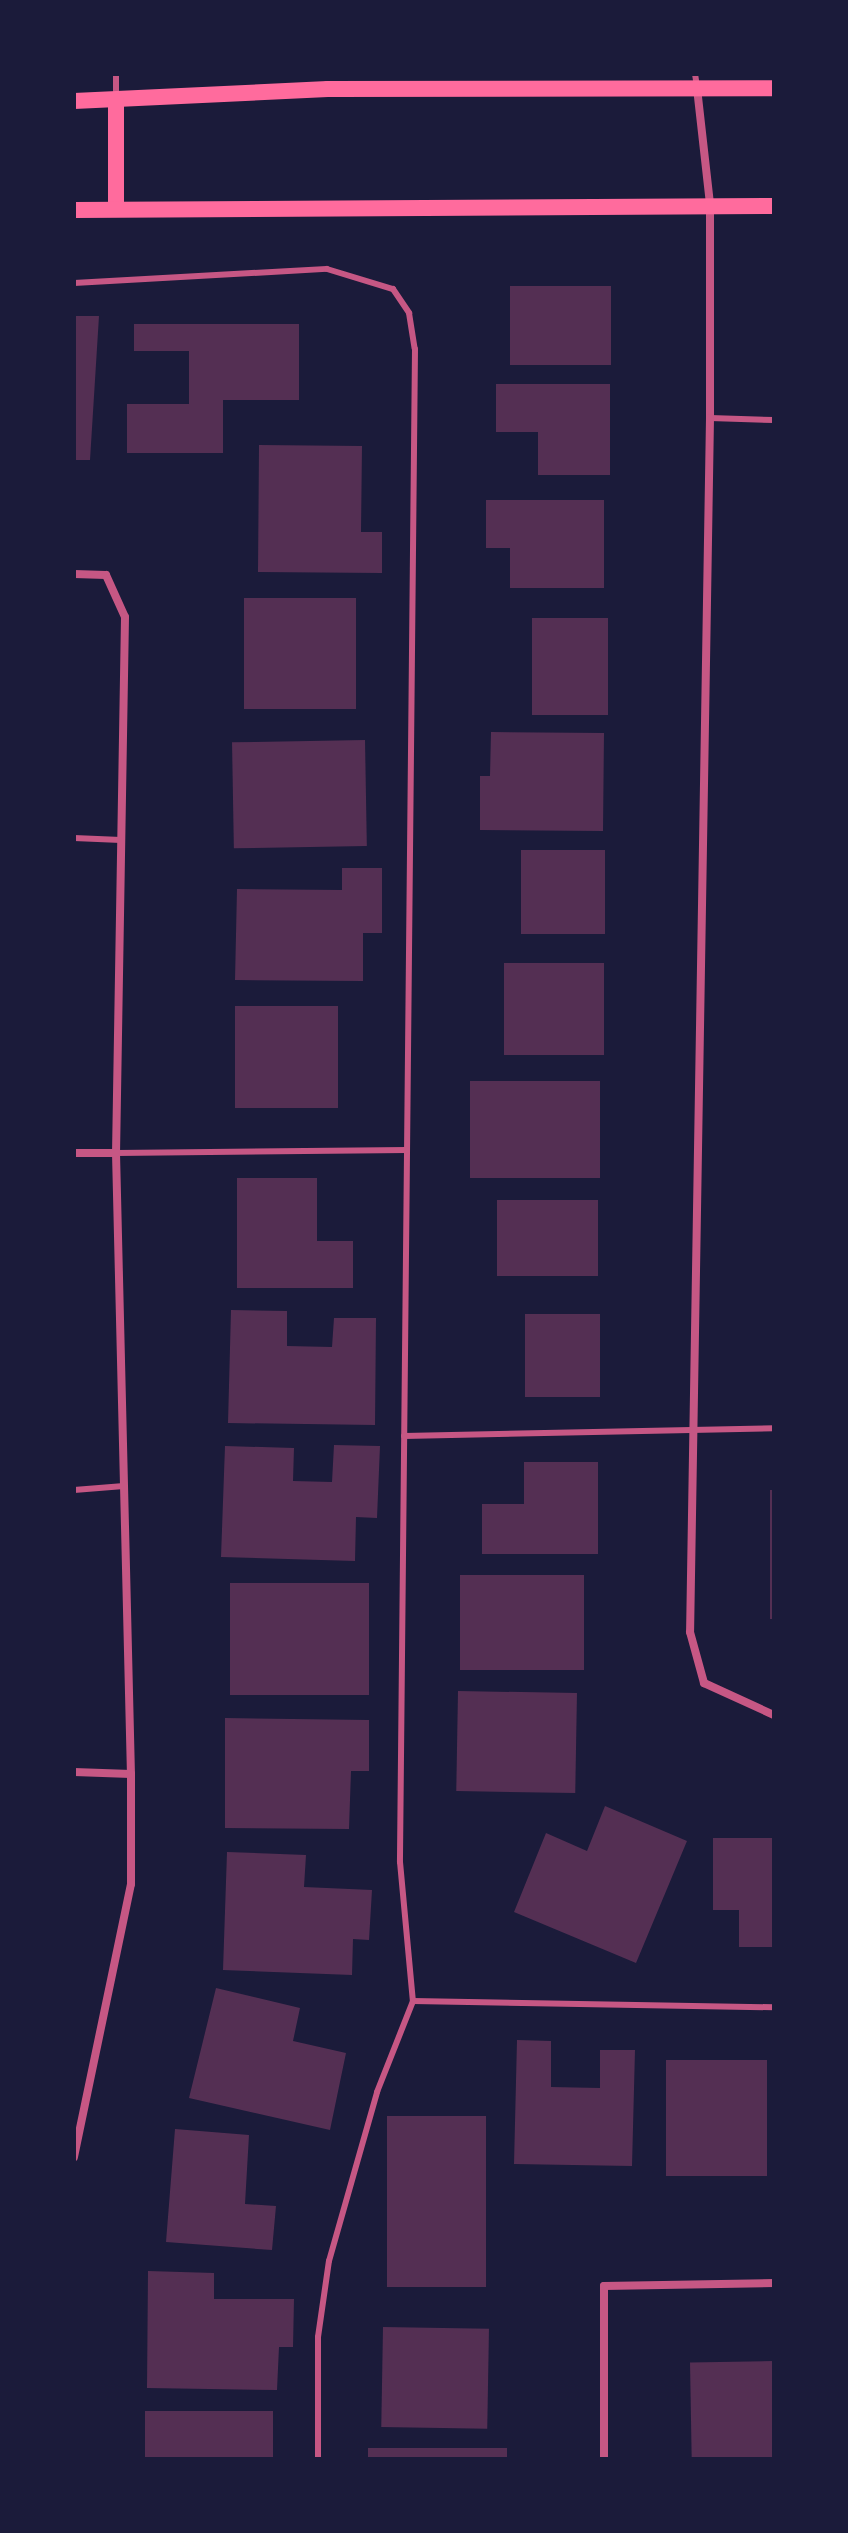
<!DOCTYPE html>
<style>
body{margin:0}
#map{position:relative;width:848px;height:2533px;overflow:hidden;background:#1b1b3a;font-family:Raleway,sans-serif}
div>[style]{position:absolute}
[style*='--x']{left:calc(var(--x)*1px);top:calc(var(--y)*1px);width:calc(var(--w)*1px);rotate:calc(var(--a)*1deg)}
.building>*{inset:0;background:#542f53;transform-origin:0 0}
.service>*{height:6px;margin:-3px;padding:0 3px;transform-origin:3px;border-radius:3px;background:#c65784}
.minor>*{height:8px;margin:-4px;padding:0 4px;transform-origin:4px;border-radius:4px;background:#c65784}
.secondary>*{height:16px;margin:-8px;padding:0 8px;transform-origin:8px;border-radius:8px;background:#ff6b9d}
span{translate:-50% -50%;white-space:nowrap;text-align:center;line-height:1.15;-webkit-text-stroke:6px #1b1b3a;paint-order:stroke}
.frame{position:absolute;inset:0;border:76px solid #1b1b3a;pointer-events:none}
</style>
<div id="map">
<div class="building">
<div style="left:510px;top:286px;width:101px;height:79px"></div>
<div style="clip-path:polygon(74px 316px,99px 316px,90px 460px,74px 460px)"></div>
<div style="clip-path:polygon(134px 324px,299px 324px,299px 400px,223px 400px,223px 453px,127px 453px,127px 404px,189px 404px,189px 351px,134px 351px)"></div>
<div style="clip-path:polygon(496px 384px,610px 384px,610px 475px,538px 475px,538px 432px,496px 432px)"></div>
<div style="clip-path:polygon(259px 445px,362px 446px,361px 532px,382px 532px,382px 573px,258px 572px)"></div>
<div style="clip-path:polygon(486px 500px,604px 500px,604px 588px,510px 588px,510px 548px,486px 548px)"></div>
<div style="left:244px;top:598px;width:112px;height:111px"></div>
<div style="left:532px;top:618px;width:76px;height:97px"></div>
<div style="clip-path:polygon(491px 732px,604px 733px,603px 831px,480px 830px,480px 776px,490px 776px)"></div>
<div style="left:365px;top:740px;width:106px;height:133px;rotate:89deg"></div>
<div style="left:521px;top:850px;width:84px;height:84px"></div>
<div style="clip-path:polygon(342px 868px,382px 868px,382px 933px,363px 933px,363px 981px,235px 980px,237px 889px,342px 890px)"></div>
<div style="left:504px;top:963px;width:100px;height:92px"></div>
<div style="left:235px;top:1006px;width:103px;height:102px"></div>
<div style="left:470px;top:1081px;width:130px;height:97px"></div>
<div style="clip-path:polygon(237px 1178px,317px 1178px,317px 1241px,353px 1241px,353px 1288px,237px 1288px)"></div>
<div style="left:497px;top:1200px;width:101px;height:76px"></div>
<div style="clip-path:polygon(231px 1310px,287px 1311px,287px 1346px,332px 1347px,334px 1318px,376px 1318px,375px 1425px,228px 1423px)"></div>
<div style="left:525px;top:1314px;width:75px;height:83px"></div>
<div style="clip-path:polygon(334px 1445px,380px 1446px,377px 1518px,356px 1517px,355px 1561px,221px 1557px,225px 1446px,294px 1448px,293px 1481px,332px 1482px)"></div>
<div style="clip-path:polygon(524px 1462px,598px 1462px,598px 1554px,482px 1554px,482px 1504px,524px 1504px)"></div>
<div style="left:770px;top:1490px;width:4px;height:129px"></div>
<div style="left:460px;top:1575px;width:124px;height:95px"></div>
<div style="left:230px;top:1583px;width:139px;height:112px"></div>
<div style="left:458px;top:1691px;width:119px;height:100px;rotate:1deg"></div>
<div style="clip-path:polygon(225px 1718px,369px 1720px,369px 1771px,351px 1771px,349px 1829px,225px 1828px)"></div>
<div style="clip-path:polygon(605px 1806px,687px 1841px,636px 1963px,514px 1912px,546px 1833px,587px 1851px)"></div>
<div style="clip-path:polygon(713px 1838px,774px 1838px,774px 1947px,739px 1947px,739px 1910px,713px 1910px)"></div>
<div style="clip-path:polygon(227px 1852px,306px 1855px,304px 1887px,372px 1890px,369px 1940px,353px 1939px,352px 1975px,223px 1970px)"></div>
<div style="clip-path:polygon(216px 1988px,300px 2008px,293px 2041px,346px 2053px,330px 2130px,189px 2098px)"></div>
<div style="clip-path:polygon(517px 2040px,551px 2041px,551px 2087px,600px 2088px,600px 2050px,635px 2050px,632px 2166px,514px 2164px)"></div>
<div style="left:666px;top:2060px;width:101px;height:116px"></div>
<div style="left:387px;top:2116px;width:99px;height:171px"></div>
<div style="clip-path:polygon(175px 2129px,249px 2135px,245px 2204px,276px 2206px,272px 2250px,166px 2242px)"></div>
<div style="clip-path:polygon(148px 2271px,214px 2273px,214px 2299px,294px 2299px,293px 2347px,279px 2347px,277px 2390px,147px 2388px)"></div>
<div style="left:383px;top:2327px;width:106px;height:100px;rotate:1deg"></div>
<div style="left:773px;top:2361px;width:98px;height:83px;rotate:89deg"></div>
<div style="left:145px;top:2411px;width:128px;height:48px"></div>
<div style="left:368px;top:2448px;width:139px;height:11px"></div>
</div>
<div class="service">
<div style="--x:116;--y:74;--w:24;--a:90"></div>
<div style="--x:695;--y:74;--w:13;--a:81"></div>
<div style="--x:74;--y:283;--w:253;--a:-3.2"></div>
<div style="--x:327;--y:269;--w:69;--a:16.9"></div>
<div style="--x:393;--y:289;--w:29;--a:56"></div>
<div style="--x:409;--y:313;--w:36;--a:81"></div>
<div style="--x:415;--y:349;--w:1513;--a:90.57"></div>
<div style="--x:400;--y:1862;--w:140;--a:84.7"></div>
<div style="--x:413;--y:2001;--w:361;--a:1"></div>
<div style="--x:710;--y:418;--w:64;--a:1.8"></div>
<div style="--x:74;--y:838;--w:47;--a:2.4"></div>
<div style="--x:116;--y:1153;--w:291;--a:-0.6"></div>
<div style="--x:404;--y:1436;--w:370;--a:-1.2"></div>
<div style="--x:74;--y:1490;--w:50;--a:-4.6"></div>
<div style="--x:318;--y:2459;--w:122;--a:-90"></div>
<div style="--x:318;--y:2337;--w:77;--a:-81.8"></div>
<div style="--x:329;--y:2261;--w:176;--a:-74.1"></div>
<div style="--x:377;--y:2092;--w:98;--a:-68.4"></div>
</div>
<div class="minor">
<div style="--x:697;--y:88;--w:117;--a:83.6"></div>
<div style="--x:710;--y:204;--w:214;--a:90"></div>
<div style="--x:710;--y:418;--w:1214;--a:90.94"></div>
<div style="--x:690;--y:1632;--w:53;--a:74.6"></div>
<div style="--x:704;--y:1683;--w:77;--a:24.6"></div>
<div style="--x:74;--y:574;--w:32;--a:2"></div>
<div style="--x:106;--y:575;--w:46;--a:65.7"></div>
<div style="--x:125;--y:617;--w:536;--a:90.96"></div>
<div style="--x:116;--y:1153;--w:621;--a:88.62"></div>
<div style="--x:131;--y:1774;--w:110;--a:90"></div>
<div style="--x:131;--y:1884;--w:279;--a:101.8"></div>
<div style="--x:74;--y:1153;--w:42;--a:0"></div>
<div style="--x:74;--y:1772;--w:57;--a:2"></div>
<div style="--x:604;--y:2459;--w:173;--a:-90"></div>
<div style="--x:604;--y:2286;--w:170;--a:-1"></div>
</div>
<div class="secondary">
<div style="--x:74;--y:101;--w:254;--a:-2.7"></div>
<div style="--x:328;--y:89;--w:446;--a:-0.1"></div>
<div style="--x:116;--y:209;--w:108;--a:-90"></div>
<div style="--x:74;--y:210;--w:700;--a:-0.33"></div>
</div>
<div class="frame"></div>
</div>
